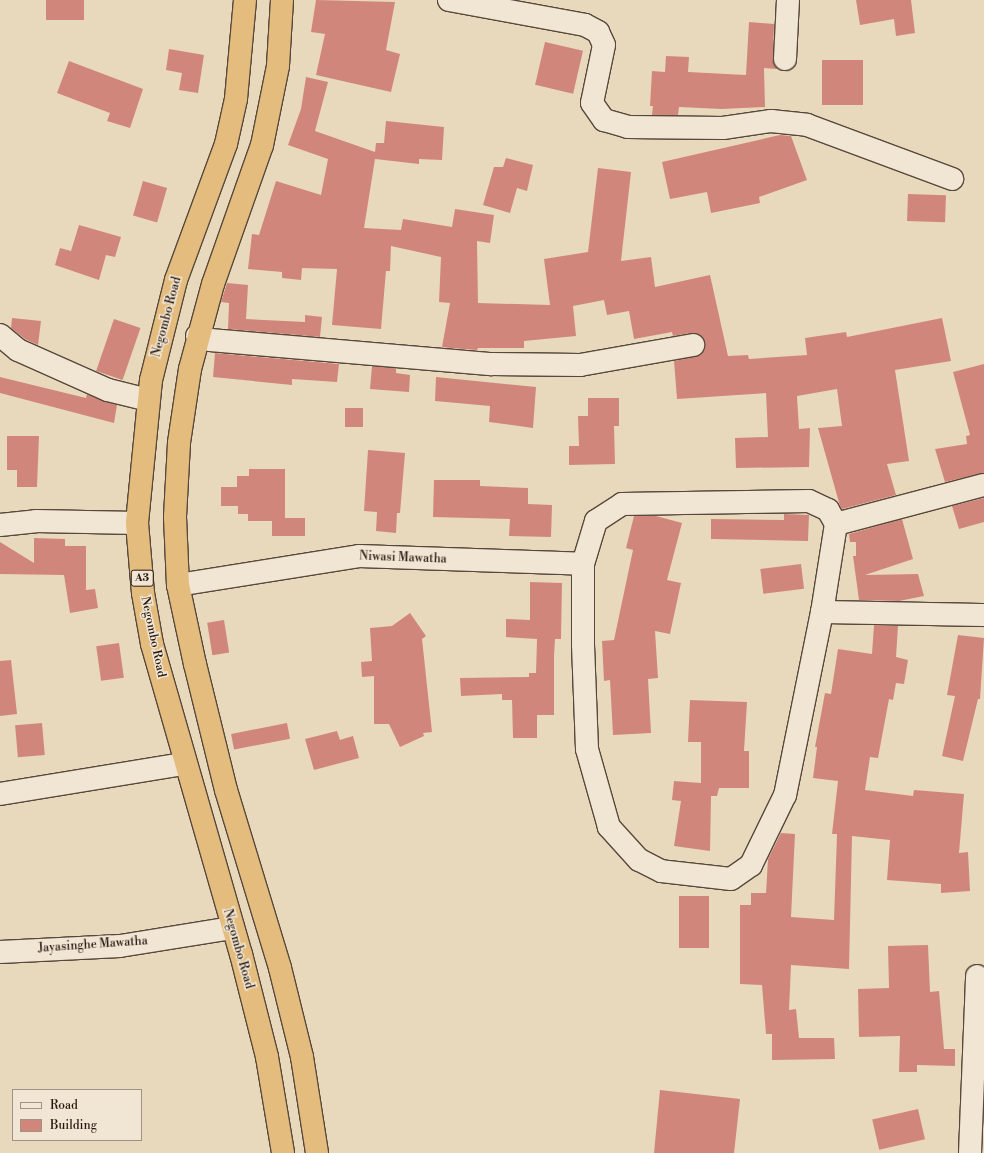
<!DOCTYPE html>
<style>
body{margin:0}
#map{position:relative;width:984px;height:1153px;overflow:hidden;background:#e9d9bc;font-family:"Libre Bodoni",serif}
div>[style]{position:absolute}
[style*='--x']{left:calc(var(--x)*1px);top:calc(var(--y)*1px);width:calc(var(--w)*1px);rotate:calc(var(--a)*1deg)}
.building>*{inset:0;background:#d1867c;transform-origin:0 0}
.roads{filter:drop-shadow(1px 0 #57483b) drop-shadow(-1px 0 #57483b) drop-shadow(0 1px #57483b) drop-shadow(0 -1px #57483b)}
.minor>*{height:22px;margin:-11px;padding:0 11px;transform-origin:11px;border-radius:11px;background:#f1e6d3}
.highway>*{height:22px;margin:-11px;padding:0 11px;transform-origin:11px;border-radius:11px;background:#e4bc7e}
span{translate:-50% -50%;white-space:nowrap;text-align:center;line-height:1.15;-webkit-text-stroke:3px #f1e6d3;paint-order:stroke}
.shield-label span{padding:1px 3px;background:#f1e6d3;border:1px solid;border-radius:3px;-webkit-text-stroke-width:0}
.shield-label{font-size:11px;color:#261710;font-weight:700}
.street-label{font-size:12px;color:#261710}
.legend{position:absolute;left:12px;top:1089px;width:130px;height:52px;box-sizing:border-box;background:#f1e6d3;border:1px solid #a09385;margin:0;padding:5px 7px;list-style:none;font-size:12px;color:#261710}
.legend li{display:flex;align-items:center;gap:8px;height:20px}
.legend b{width:20px;border:1px solid #a09385}
</style>
<div id="map">
<div class="building">
<div style="left:46px;top:0;width:38px;height:20px"></div>
<div style="clip-path:polygon(316px 0,395px 2px,386px 50px,400px 54px,391px 92px,316px 75px,325px 34px,311px 32px)"></div>
<div style="clip-path:polygon(856px 0,911px 0,915px 33px,896px 36px,894px 19px,860px 25px)"></div>
<div style="clip-path:polygon(749px 22px,774px 24px,773px 58px,777px 69px,764px 68px,765px 107px,722px 109px,679px 107px,678px 115px,652px 115px,653px 106px,650px 106px,652px 71px,665px 72px,666px 56px,689px 57px,688px 72px,746px 75px)"></div>
<div style="left:545px;top:42px;width:39px;height:44px;rotate:13deg"></div>
<div style="clip-path:polygon(169px 49px,204px 55px,198px 93px,179px 90px,182px 73px,166px 70px)"></div>
<div style="left:863px;top:60px;width:45px;height:41px;rotate:90deg"></div>
<div style="clip-path:polygon(69px 61px,143px 89px,130px 128px,107px 121px,110px 113px,57px 93px)"></div>
<div style="clip-path:polygon(306px 77px,328px 82px,315px 131px,375px 152px,376px 143px,384px 143px,386px 121px,444px 127px,442px 160px,419px 159px,419px 164px,375px 159px,364px 228px,401px 230px,403px 219px,452px 227px,455px 209px,494px 215px,490px 243px,477px 241px,478px 303px,550px 305px,544px 259px,588px 252px,598px 168px,631px 172px,621px 261px,651px 257px,655px 287px,710px 275px,728px 356px,748px 355px,749px 359px,807px 355px,805px 338px,846px 332px,847px 337px,942px 318px,951px 361px,895px 370px,909px 461px,887px 464px,896px 495px,842px 509px,840px 506px,818px 428px,842px 426px,837px 389px,797px 396px,799px 429px,810px 428px,809px 467px,736px 468px,735px 438px,768px 437px,766px 393px,677px 399px,674px 361px,701px 355px,705px 349px,703px 337px,691px 333px,673px 336px,672px 332px,634px 339px,629px 311px,607px 315px,604px 300px,573px 306px,576px 336px,524px 341px,524px 348px,478px 348px,477px 350px,450px 348px,442px 347px,450px 303px,439px 302px,441px 257px,391px 246px,390px 271px,386px 271px,381px 329px,332px 325px,337px 269px,302px 268px,301px 280px,282px 278px,282px 272px,248px 269px,252px 234px,259px 235px,276px 181px,321px 195px,328px 159px,288px 145px,301px 109px)"></div>
<div style="clip-path:polygon(780px 135px,791px 136px,807px 180px,759px 197px,760px 203px,711px 213px,707px 192px,670px 199px,662px 162px)"></div>
<div style="clip-path:polygon(506px 158px,533px 165px,527px 191px,517px 188px,510px 213px,483px 205px,494px 167px,503px 167px)"></div>
<div style="left:143px;top:181px;width:25px;height:36px;rotate:16deg"></div>
<div style="left:908px;top:194px;width:38px;height:27px;rotate:2deg"></div>
<div style="clip-path:polygon(79px 225px,121px 237px,115px 257px,106px 255px,99px 280px,55px 265px,60px 248px,71px 251px)"></div>
<div style="clip-path:polygon(227px 283px,248px 285px,246px 319px,305px 322px,305px 315px,322px 317px,320px 337px,228px 329px,229px 303px,221px 302px)"></div>
<div style="clip-path:polygon(12px 318px,41px 321px,38px 345px,25px 339px,11px 328px)"></div>
<div style="left:114px;top:319px;width:28px;height:55px;rotate:19deg"></div>
<div style="clip-path:polygon(215px 353px,339px 364px,337px 382px,292px 379px,292px 385px,213px 377px)"></div>
<div style="clip-path:polygon(984px 364px,984px 473px,945px 482px,935px 449px,967px 444px,966px 436px,970px 435px,953px 372px)"></div>
<div style="clip-path:polygon(372px 366px,396px 368px,396px 373px,410px 375px,409px 392px,370px 389px)"></div>
<div style="clip-path:polygon(0 377px,86px 398px,87px 394px,117px 405px,114px 423px,0 393px)"></div>
<div style="clip-path:polygon(436px 377px,536px 387px,533px 428px,489px 422px,490px 406px,435px 401px)"></div>
<div style="clip-path:polygon(588px 398px,619px 398px,619px 426px,614px 426px,615px 464px,569px 465px,569px 446px,579px 446px,578px 416px,588px 416px)"></div>
<div style="left:363px;top:408px;width:19px;height:18px;rotate:90deg"></div>
<div style="clip-path:polygon(7px 436px,39px 436px,37px 487px,17px 487px,17px 470px,7px 470px)"></div>
<div style="clip-path:polygon(368px 450px,405px 453px,400px 513px,397px 513px,396px 533px,376px 531px,377px 512px,364px 511px)"></div>
<div style="clip-path:polygon(249px 469px,285px 469px,285px 518px,305px 518px,305px 536px,272px 536px,272px 521px,248px 521px,248px 514px,238px 514px,238px 506px,221px 506px,221px 487px,237px 487px,237px 476px,249px 476px)"></div>
<div style="clip-path:polygon(434px 480px,480px 480px,480px 486px,528px 488px,528px 504px,552px 505px,551px 537px,509px 536px,510px 519px,433px 517px)"></div>
<div style="clip-path:polygon(984px 498px,984px 522px,959px 529px,952px 506px)"></div>
<div style="clip-path:polygon(784px 514px,809px 515px,808px 541px,711px 539px,711px 519px,784px 520px)"></div>
<div style="clip-path:polygon(634px 516px,656px 516px,682px 523px,667px 580px,681px 583px,670px 634px,655px 631px,658px 678px,648px 679px,651px 733px,613px 735px,610px 680px,604px 681px,602px 641px,614px 640px,633px 550px,626px 548px)"></div>
<div style="clip-path:polygon(902px 519px,913px 559px,865px 575px,918px 574px,924px 596px,899px 601px,859px 600px,853px 556px,856px 556px,856px 542px,850px 542px,849px 534px)"></div>
<div style="clip-path:polygon(34px 538px,65px 539px,65px 546px,86px 546px,86px 590px,95px 589px,98px 608px,70px 613px,64px 575px,0 574px,0 542px,34px 563px)"></div>
<div style="left:801px;top:564px;width:25px;height:41px;rotate:83deg"></div>
<div style="clip-path:polygon(530px 582px,562px 583px,561px 639px,555px 639px,554px 656px,554px 715px,537px 715px,537px 738px,513px 738px,512px 700px,502px 700px,502px 694px,461px 696px,460px 678px,529px 677px,529px 673px,536px 673px,537px 639px,506px 637px,506px 619px,530px 620px)"></div>
<div style="clip-path:polygon(410px 613px,426px 636px,422px 639px,432px 732px,423px 733px,424px 736px,400px 747px,389px 724px,374px 724px,374px 676px,362px 677px,361px 662px,372px 661px,370px 628px,392px 626px)"></div>
<div style="left:224px;top:620px;width:33px;height:17px;rotate:81deg"></div>
<div style="clip-path:polygon(874px 625px,898px 626px,896px 657px,908px 660px,904px 684px,896px 683px,893px 700px,889px 699px,878px 758px,870px 757px,865px 790px,913px 796px,914px 790px,964px 794px,959px 853px,968px 852px,970px 891px,941px 893px,941px 884px,887px 880px,890px 840px,852px 836px,849px 969px,791px 965px,789px 1010px,796px 1009px,799px 1038px,834px 1038px,835px 1059px,772px 1060px,772px 1034px,766px 1034px,762px 985px,740px 984px,740px 905px,751px 905px,751px 893px,766px 893px,768px 859px,781px 833px,795px 834px,791px 917px,834px 920px,837px 834px,832px 834px,838px 781px,813px 778px,817px 747px,815px 747px,825px 693px,831px 694px,838px 649px,872px 654px)"></div>
<div style="clip-path:polygon(958px 635px,984px 638px,980px 699px,978px 699px,963px 761px,942px 756px,955px 696px,947px 695px)"></div>
<div style="left:119px;top:643px;width:35px;height:23px;rotate:82deg"></div>
<div style="clip-path:polygon(11px 660px,17px 714px,0 716px,0 661px)"></div>
<div style="clip-path:polygon(690px 700px,747px 702px,744px 751px,749px 751px,749px 788px,719px 788px,717px 796px,711px 796px,710px 851px,674px 846px,681px 801px,672px 800px,674px 781px,701px 783px,701px 742px,688px 742px)"></div>
<div style="left:42px;top:723px;width:32px;height:27px;rotate:85deg"></div>
<div style="left:287px;top:723px;width:16px;height:57px;rotate:79deg"></div>
<div style="clip-path:polygon(337px 731px,340px 740px,353px 736px,359px 758px,314px 770px,305px 739px)"></div>
<div style="left:679px;top:896px;width:30px;height:52px"></div>
<div style="clip-path:polygon(928px 945px,930px 992px,939px 991px,944px 1049px,955px 1049px,955px 1066px,917px 1065px,917px 1072px,899px 1072px,900px 1036px,859px 1037px,858px 989px,889px 988px,888px 946px)"></div>
<div style="clip-path:polygon(660px 1090px,740px 1099px,734px 1153px,654px 1153px)"></div>
<div style="left:918px;top:1109px;width:31px;height:47px;rotate:77deg"></div>
</div>
<div class="roads">
<div class="minor">
<div style="--x:449;--y:0;--w:138;--a:10.4"></div>
<div style="--x:585;--y:25;--w:15;--a:28"></div>
<div style="--x:598;--y:32;--w:14;--a:65"></div>
<div style="--x:604;--y:45;--w:59;--a:101.7"></div>
<div style="--x:592;--y:103;--w:21;--a:55"></div>
<div style="--x:604;--y:120;--w:25;--a:16"></div>
<div style="--x:628;--y:127;--w:95;--a:0.6"></div>
<div style="--x:723;--y:128;--w:49;--a:-8.3"></div>
<div style="--x:771;--y:121;--w:36;--a:6"></div>
<div style="--x:807;--y:125;--w:155;--a:20.4"></div>
<div style="--x:785;--y:59;--w:59;--a:-87.1"></div>
<div style="--x:0;--y:335;--w:23;--a:40"></div>
<div style="--x:18;--y:350;--w:98;--a:24"></div>
<div style="--x:108;--y:390;--w:41;--a:14"></div>
<div style="--x:197;--y:336;--w:14;--a:17"></div>
<div style="--x:210;--y:340;--w:283;--a:4.9"></div>
<div style="--x:492;--y:364;--w:88;--a:0.7"></div>
<div style="--x:580;--y:365;--w:115;--a:-10"></div>
<div style="--x:809;--y:501;--w:21;--a:25"></div>
<div style="--x:828;--y:510;--w:16;--a:60"></div>
<div style="--x:836;--y:524;--w:89;--a:99"></div>
<div style="--x:822;--y:612;--w:187;--a:101.4"></div>
<div style="--x:785;--y:795;--w:78;--a:115.9"></div>
<div style="--x:751;--y:865;--w:24;--a:145"></div>
<div style="--x:731;--y:879;--w:70;--a:-173.5"></div>
<div style="--x:661;--y:871;--w:25;--a:-153"></div>
<div style="--x:639;--y:860;--w:45;--a:-132.3"></div>
<div style="--x:609;--y:827;--w:81;--a:-105.8"></div>
<div style="--x:587;--y:749;--w:105;--a:-92.2"></div>
<div style="--x:583;--y:644;--w:80;--a:-90"></div>
<div style="--x:583;--y:564;--w:45;--a:-73.2"></div>
<div style="--x:596;--y:521;--w:31;--a:-33"></div>
<div style="--x:622;--y:504;--w:187;--a:-0.9"></div>
<div style="--x:836;--y:524;--w:153;--a:-14.8"></div>
<div style="--x:0;--y:525;--w:36;--a:-6"></div>
<div style="--x:36;--y:521;--w:101;--a:1.1"></div>
<div style="--x:178;--y:585;--w:183;--a:-9.1"></div>
<div style="--x:359;--y:556;--w:224;--a:2"></div>
<div style="--x:822;--y:612;--w:162;--a:1.1"></div>
<div style="--x:0;--y:794;--w:186;--a:-9.3"></div>
<div style="--x:0;--y:952;--w:120;--a:-2.9"></div>
<div style="--x:120;--y:946;--w:114;--a:-9.1"></div>
<div style="--x:970;--y:1153;--w:177;--a:-87.7"></div>
</div>
<div class="highway">
<div style="--x:245;--y:0;--w:99;--a:95.2"></div>
<div style="--x:236;--y:99;--w:46;--a:102.5"></div>
<div style="--x:226;--y:144;--w:145;--a:110.2"></div>
<div style="--x:176;--y:280;--w:103;--a:104"></div>
<div style="--x:151;--y:380;--w:144;--a:95.6"></div>
<div style="--x:137;--y:523;--w:70;--a:85.1"></div>
<div style="--x:143;--y:593;--w:52;--a:80"></div>
<div style="--x:152;--y:644;--w:323;--a:74"></div>
<div style="--x:241;--y:954;--w:106;--a:75.8"></div>
<div style="--x:267;--y:1057;--w:97;--a:80.5"></div>
<div style="--x:282;--y:0;--w:66;--a:93.5"></div>
<div style="--x:278;--y:66;--w:81;--a:101.4"></div>
<div style="--x:262;--y:145;--w:147;--a:109.4"></div>
<div style="--x:213;--y:284;--w:88;--a:105.1"></div>
<div style="--x:190;--y:369;--w:75;--a:98.5"></div>
<div style="--x:179;--y:443;--w:74;--a:93.1"></div>
<div style="--x:175;--y:517;--w:68;--a:87.5"></div>
<div style="--x:178;--y:585;--w:81;--a:77.9"></div>
<div style="--x:195;--y:664;--w:130;--a:76.2"></div>
<div style="--x:226;--y:790;--w:186;--a:73.1"></div>
<div style="--x:280;--y:968;--w:92;--a:76.1"></div>
<div style="--x:302;--y:1057;--w:97;--a:81.1"></div>
</div>
</div>
<div class="shield-label">
<span style="left:142px;top:578px">A3</span>
</div>
<div class="street-label">
<span style="left:167px;top:317px;rotate:-75deg">Negombo Road</span>
<span style="left:403px;top:558px;rotate:2deg">Niwasi Mawatha</span>
<span style="left:153px;top:637px;rotate:78deg">Negombo Road</span>
<span style="left:93px;top:945px;rotate:-4deg">Jayasinghe Mawatha</span>
<span style="left:238px;top:949px;rotate:74deg">Negombo Road</span>
</div>
<ul class="legend">
<li><b style="height:5px;background:#f1e6d3"></b>Road</li>
<li><b style="height:11px;background:#d1867c"></b>Building</li>
</ul>
</div>
